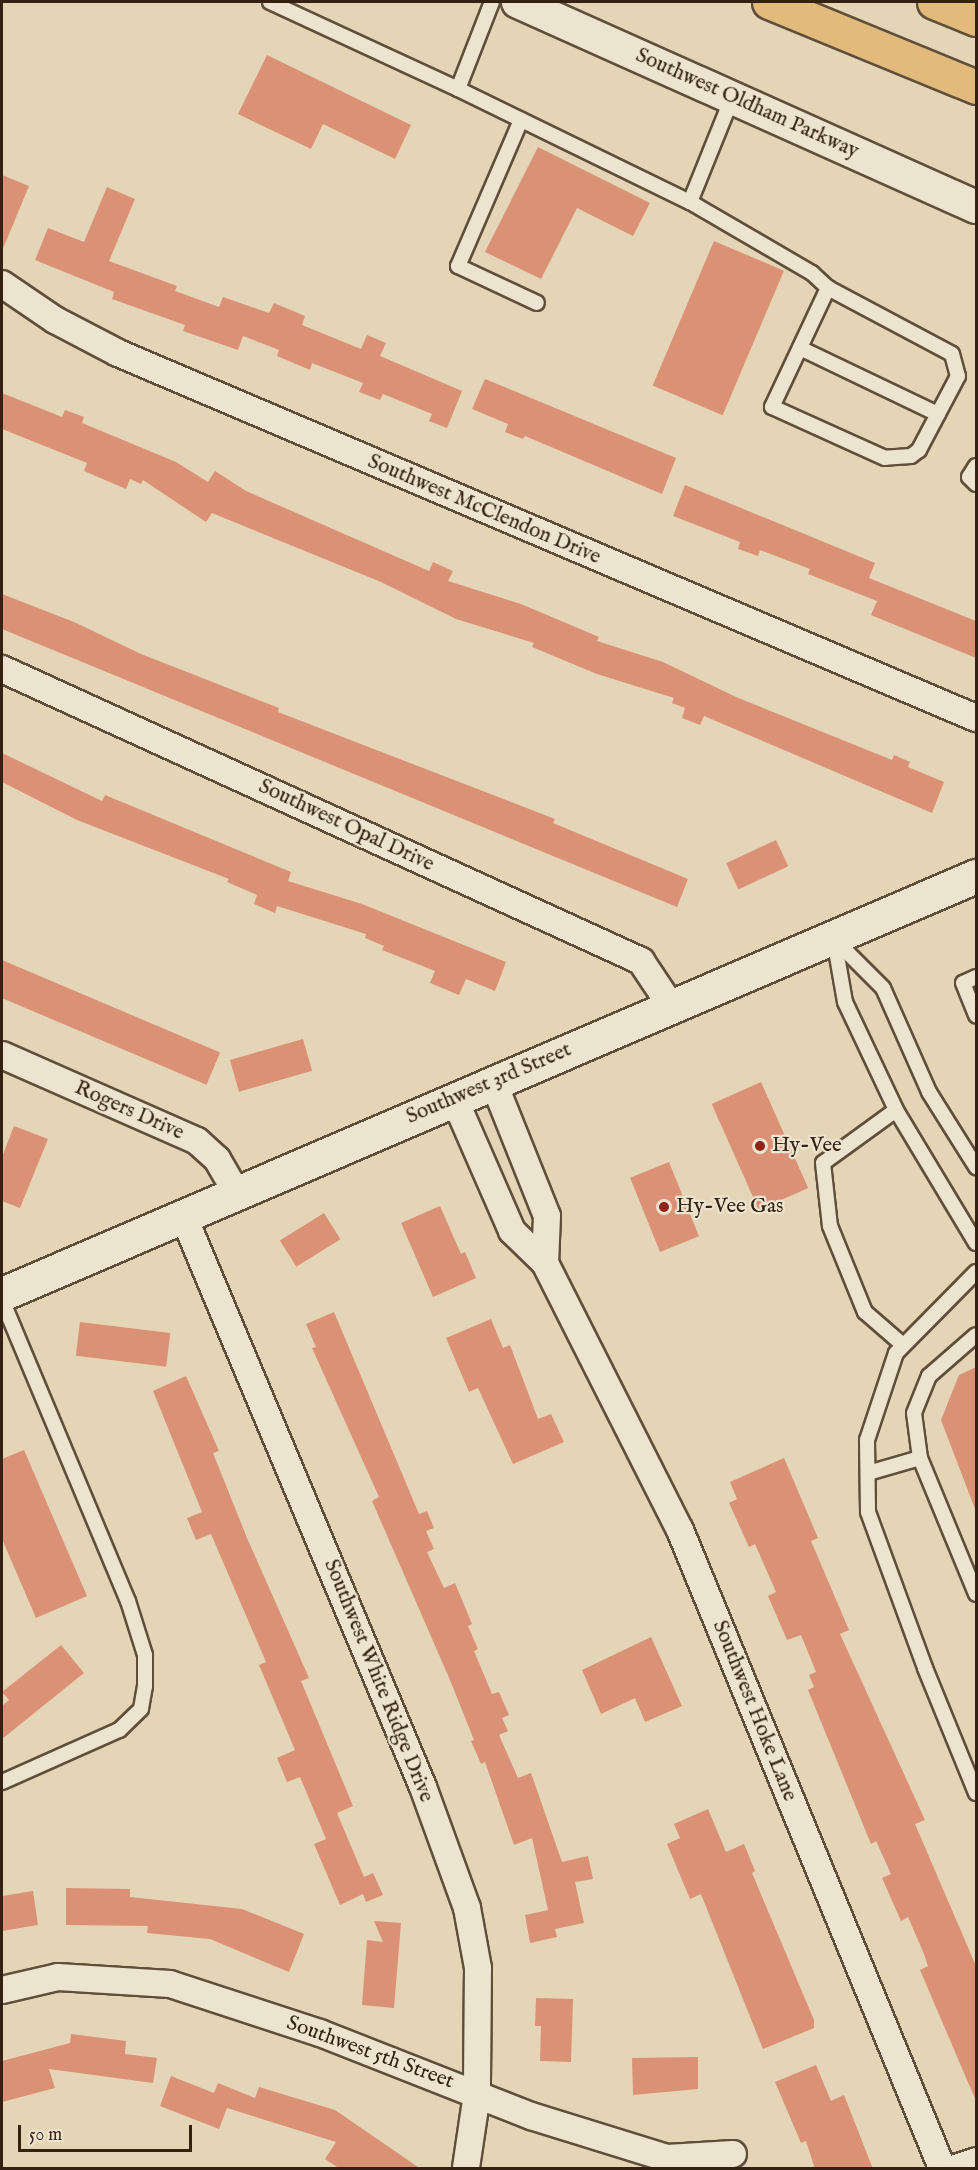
<!DOCTYPE html>
<style>
body{margin:0}
#map{position:relative;width:978px;height:2170px;overflow:hidden;background:#e4d5b7;font-family:"IM FELL English",serif}
div>[style]{position:absolute}
[style*='--x']{left:calc(var(--x)*1px);top:calc(var(--y)*1px);width:calc(var(--w)*1px);rotate:calc(var(--a)*1deg)}
.building>*{inset:0;background:#db9176;transform-origin:0 0}
.roads{filter:drop-shadow(2px 0 #5f4f3a) drop-shadow(-2px 0 #5f4f3a) drop-shadow(0 2px #5f4f3a) drop-shadow(0 -2px #5f4f3a)}
.service>*{height:14px;margin:-7px;padding:0 7px;transform-origin:7px;border-radius:7px;background:#ede4d0}
.minor>*{height:26px;margin:-13px;padding:0 13px;transform-origin:13px;border-radius:13px;background:#ede4d0}
.tertiary>*{height:32px;margin:-16px;padding:0 16px;transform-origin:16px;border-radius:16px;background:#ede4d0}
.secondary>*{height:33px;margin:-16.5px;padding:0 16.5px;transform-origin:16.5px;border-radius:16.5px;background:#ede4d0}
.motorway>*{height:33px;margin:-16.5px;padding:0 16.5px;transform-origin:16.5px;border-radius:16.5px;background:#e2ba7c}
.dots>*{width:16px;height:16px;translate:-50% -50%;box-sizing:border-box;border:3px solid #ede4d0;border-radius:50%}
span{translate:-50% -50%;white-space:nowrap;text-align:center;line-height:1.15;-webkit-text-stroke:4.5px #ede4d0;paint-order:stroke}
.street-label{font-size:21px;color:#321}
.poi-label{font-size:21px;color:#321}
.left{translate:0 -50%;text-align:left}
.frame{position:absolute;inset:0;border:3px solid #321;pointer-events:none}
.scale{position:absolute;left:18px;top:2125px;width:174px;height:27px;box-sizing:border-box;border:3px solid #321;border-top:0;padding-left:8px;font-size:18px;line-height:21px;white-space:nowrap;color:#321;-webkit-text-stroke:4px #ede4d0;paint-order:stroke}
</style>
<div id="map">
<div class="building">
<div style="clip-path:polygon(267px 55px,411px 125px,395px 159px,323px 124px,311px 149px,238px 114px)"></div>
<div style="clip-path:polygon(538px 147px,650px 203px,633px 236px,577px 208px,541px 279px,485px 252px)"></div>
<div style="clip-path:polygon(2px 175px,29px 186px,2px 251px)"></div>
<div style="clip-path:polygon(107px 187px,135px 199px,109px 261px,177px 286px,175px 291px,219px 307px,223px 297px,269px 313px,274px 303px,305px 316px,302px 325px,361px 349px,367px 335px,386px 343px,380px 356px,462px 391px,447px 428px,429px 421px,432px 414px,383px 394px,380px 400px,359px 392px,363px 383px,312px 363px,310px 370px,277px 356px,279px 350px,243px 336px,238px 350px,183px 331px,185px 325px,112px 299px,114px 292px,35px 260px,48px 228px,84px 242px)"></div>
<div style="left:714px;top:241px;width:76px;height:157px;rotate:23deg"></div>
<div style="clip-path:polygon(485px 379px,676px 458px,662px 494px,525px 436px,523px 439px,505px 432px,508px 424px,472px 409px)"></div>
<div style="clip-path:polygon(2px 393px,62px 417px,65px 410px,84px 417px,82px 423px,176px 462px,208px 482px,215px 471px,246px 491px,429px 571px,433px 562px,453px 571px,448px 581px,521px 604px,599px 637px,597px 641px,663px 662px,736px 697px,892px 760px,894px 755px,910px 762px,908px 767px,944px 782px,932px 813px,704px 716px,700px 725px,682px 718px,685px 708px,672px 703px,674px 698px,597px 674px,532px 647px,534px 643px,456px 619px,381px 582px,212px 513px,206px 522px,143px 480px,141px 484px,130px 479px,126px 489px,84px 471px,87px 463px,2px 429px)"></div>
<div style="clip-path:polygon(685px 485px,875px 563px,869px 578px,976px 621px,976px 658px,871px 615px,877px 601px,808px 574px,810px 569px,760px 550px,758px 556px,738px 549px,740px 542px,673px 516px)"></div>
<div style="clip-path:polygon(2px 594px,74px 622px,141px 654px,279px 708px,278px 712px,555px 819px,553px 823px,688px 879px,677px 907px,2px 629px)"></div>
<div style="clip-path:polygon(2px 753px,102px 801px,105px 795px,291px 872px,288px 881px,362px 904px,506px 962px,495px 991px,466px 979px,459px 995px,430px 983px,435px 971px,382px 950px,384px 946px,365px 938px,366px 934px,277px 906px,275px 913px,254px 904px,257px 895px,227px 882px,229px 879px,77px 820px,2px 782px)"></div>
<div style="left:776px;top:840px;width:29px;height:55px;rotate:65deg"></div>
<div style="left:2px;top:960px;width:237px;height:35px;rotate:23deg"></div>
<div style="left:303px;top:1039px;width:33px;height:76px;rotate:74deg"></div>
<div style="left:761px;top:1082px;width:116px;height:54px;rotate:66deg"></div>
<div style="clip-path:polygon(14px 1126px,48px 1139px,20px 1208px,2px 1201px,2px 1157px)"></div>
<div style="left:669px;top:1162px;width:80px;height:42px;rotate:68deg"></div>
<div style="clip-path:polygon(440px 1206px,461px 1254px,465px 1252px,476px 1278px,433px 1297px,401px 1223px)"></div>
<div style="left:324px;top:1213px;width:31px;height:52px;rotate:58deg"></div>
<div style="clip-path:polygon(334px 1312px,419px 1514px,427px 1511px,434px 1528px,426px 1531px,434px 1549px,427px 1552px,444px 1588px,455px 1583px,472px 1624px,468px 1626px,478px 1649px,474px 1651px,492px 1694px,499px 1692px,509px 1715px,502px 1718px,508px 1731px,499px 1735px,518px 1778px,531px 1773px,562px 1862px,588px 1856px,593px 1879px,575px 1882px,584px 1923px,555px 1929px,557px 1937px,530px 1943px,525px 1915px,548px 1910px,532px 1838px,514px 1845px,485px 1762px,481px 1764px,471px 1741px,474px 1740px,450px 1680px,372px 1501px,379px 1497px,312px 1348px,316px 1347px,306px 1324px)"></div>
<div style="clip-path:polygon(491px 1319px,503px 1348px,510px 1345px,538px 1419px,551px 1414px,564px 1442px,513px 1464px,478px 1388px,469px 1392px,446px 1338px)"></div>
<div style="left:80px;top:1322px;width:91px;height:34px;rotate:7deg"></div>
<div style="clip-path:polygon(976px 1367px,976px 1509px,975px 1509px,941px 1420px,959px 1375px)"></div>
<div style="clip-path:polygon(186px 1376px,219px 1451px,213px 1453px,247px 1538px,309px 1678px,301px 1681px,353px 1806px,337px 1813px,364px 1877px,373px 1873px,383px 1895px,366px 1902px,363px 1894px,340px 1905px,314px 1844px,326px 1839px,300px 1777px,287px 1782px,277px 1758px,295px 1750px,259px 1665px,266px 1662px,211px 1534px,196px 1540px,187px 1518px,202px 1512px,153px 1391px)"></div>
<div style="clip-path:polygon(24px 1450px,87px 1596px,36px 1618px,2px 1539px,2px 1459px)"></div>
<div style="clip-path:polygon(784px 1458px,818px 1538px,811px 1541px,849px 1630px,840px 1634px,925px 1820px,915px 1824px,976px 1966px,976px 2101px,920px 1970px,928px 1966px,924px 1954px,908px 1917px,901px 1921px,882px 1878px,891px 1874px,876px 1841px,871px 1844px,808px 1690px,814px 1687px,809px 1675px,816px 1672px,801px 1635px,787px 1640px,768px 1596px,776px 1592px,755px 1544px,749px 1547px,729px 1503px,737px 1499px,730px 1482px)"></div>
<div style="clip-path:polygon(651px 1637px,682px 1706px,645px 1722px,635px 1698px,601px 1714px,582px 1670px)"></div>
<div style="clip-path:polygon(61px 1645px,84px 1673px,2px 1739px,2px 1706px,9px 1700px,2px 1692px)"></div>
<div style="clip-path:polygon(708px 1809px,726px 1852px,744px 1844px,755px 1871px,752px 1873px,814px 2020px,814px 2028px,763px 2049px,701px 1894px,690px 1899px,667px 1844px,680px 1838px,674px 1824px)"></div>
<div style="clip-path:polygon(66px 1888px,130px 1889px,130px 1897px,242px 1909px,304px 1934px,289px 1972px,210px 1939px,147px 1933px,148px 1926px,66px 1925px)"></div>
<div style="clip-path:polygon(33px 1891px,38px 1925px,2px 1931px,2px 1896px)"></div>
<div style="clip-path:polygon(374px 1921px,401px 1923px,394px 2008px,362px 2005px,367px 1940px,383px 1942px)"></div>
<div style="clip-path:polygon(536px 1998px,573px 1999px,571px 2062px,540px 2061px,541px 2026px,535px 2026px)"></div>
<div style="clip-path:polygon(71px 2034px,126px 2041px,125px 2054px,157px 2058px,153px 2083px,49px 2069px,55px 2088px,2px 2102px,2px 2061px,70px 2043px)"></div>
<div style="clip-path:polygon(698px 2057px,698px 2089px,633px 2095px,632px 2058px)"></div>
<div style="clip-path:polygon(816px 2065px,831px 2101px,844px 2095px,873px 2169px,815px 2169px,806px 2141px,801px 2143px,775px 2082px)"></div>
<div style="clip-path:polygon(171px 2076px,214px 2093px,218px 2083px,255px 2098px,259px 2087px,335px 2110px,421px 2169px,340px 2169px,325px 2159px,336px 2142px,227px 2108px,219px 2129px,160px 2106px)"></div>
</div>
<div class="roads">
<div class="service">
<div style="--x:270;--y:2;--w:207;--a:24.8"></div>
<div style="--x:458;--y:89;--w:93;--a:-68.7"></div>
<div style="--x:458;--y:89;--w:258;--a:26"></div>
<div style="--x:690;--y:202;--w:112;--a:-68"></div>
<div style="--x:521;--y:120;--w:159;--a:113.3"></div>
<div style="--x:458;--y:266;--w:87;--a:25.1"></div>
<div style="--x:690;--y:202;--w:141;--a:30.2"></div>
<div style="--x:812;--y:273;--w:22;--a:43"></div>
<div style="--x:828;--y:288;--w:140;--a:28"></div>
<div style="--x:952;--y:354;--w:23;--a:75"></div>
<div style="--x:958;--y:376;--w:84;--a:117.8"></div>
<div style="--x:919;--y:450;--w:10;--a:143"></div>
<div style="--x:911;--y:456;--w:26;--a:176"></div>
<div style="--x:885;--y:458;--w:124;--a:-155.7"></div>
<div style="--x:772;--y:407;--w:132;--a:-64.8"></div>
<div style="--x:800;--y:348;--w:153;--a:25.6"></div>
<div style="--x:976;--y:466;--w:13;--a:122"></div>
<div style="--x:969;--y:477;--w:10;--a:45"></div>
<div style="--x:834;--y:939;--w:64;--a:80.1"></div>
<div style="--x:845;--y:1002;--w:119;--a:64.7"></div>
<div style="--x:896;--y:1110;--w:155;--a:59"></div>
<div style="--x:834;--y:939;--w:69;--a:45"></div>
<div style="--x:883;--y:988;--w:114;--a:66.1"></div>
<div style="--x:929;--y:1092;--w:89;--a:57.9"></div>
<div style="--x:976;--y:977;--w:14;--a:155"></div>
<div style="--x:963;--y:983;--w:35;--a:68"></div>
<div style="--x:896;--y:1110;--w:90;--a:144"></div>
<div style="--x:823;--y:1163;--w:63;--a:83.7"></div>
<div style="--x:830;--y:1226;--w:93;--a:67.9"></div>
<div style="--x:865;--y:1312;--w:50;--a:41"></div>
<div style="--x:976;--y:1272;--w:114;--a:134.6"></div>
<div style="--x:896;--y:1353;--w:92;--a:108.4"></div>
<div style="--x:867;--y:1440;--w:72;--a:89.2"></div>
<div style="--x:868;--y:1512;--w:166;--a:69.9"></div>
<div style="--x:925;--y:1668;--w:135;--a:67.8"></div>
<div style="--x:2;--y:1300;--w:326;--a:67.3"></div>
<div style="--x:128;--y:1601;--w:57;--a:72.5"></div>
<div style="--x:145;--y:1655;--w:31;--a:90"></div>
<div style="--x:145;--y:1686;--w:23;--a:100"></div>
<div style="--x:141;--y:1709;--w:30;--a:136"></div>
<div style="--x:119;--y:1730;--w:128;--a:156"></div>
<div style="--x:920;--y:1458;--w:45;--a:-97.6"></div>
<div style="--x:914;--y:1413;--w:40;--a:-68"></div>
<div style="--x:929;--y:1376;--w:62;--a:-41.1"></div>
<div style="--x:868;--y:1473;--w:54;--a:-16.1"></div>
<div style="--x:920;--y:1458;--w:147;--a:67.6"></div>
</div>
<div class="minor">
<div style="--x:2;--y:284;--w:64;--a:34.2"></div>
<div style="--x:55;--y:320;--w:71;--a:27.6"></div>
<div style="--x:118;--y:353;--w:932;--a:23.05"></div>
<div style="--x:2;--y:669;--w:703;--a:24.56"></div>
<div style="--x:641;--y:961;--w:54;--a:56.3"></div>
<div style="--x:2;--y:1055;--w:213;--a:23.8"></div>
<div style="--x:197;--y:1141;--w:27;--a:42"></div>
<div style="--x:217;--y:1159;--w:39;--a:60"></div>
<div style="--x:493;--y:1081;--w:145;--a:68.2"></div>
<div style="--x:547;--y:1216;--w:47;--a:92.4"></div>
<div style="--x:454;--y:1098;--w:145;--a:66.4"></div>
<div style="--x:512;--y:1231;--w:46;--a:44.1"></div>
<div style="--x:545;--y:1263;--w:299;--a:63.2"></div>
<div style="--x:680;--y:1530;--w:690;--a:67.67"></div>
<div style="--x:183;--y:1215;--w:620;--a:67.24"></div>
<div style="--x:423;--y:1787;--w:129;--a:70"></div>
<div style="--x:467;--y:1908;--w:61;--a:79.6"></div>
<div style="--x:478;--y:1968;--w:126;--a:90.5"></div>
<div style="--x:477;--y:2094;--w:75;--a:98.5"></div>
<div style="--x:2;--y:1990;--w:57;--a:-13.1"></div>
<div style="--x:58;--y:1977;--w:112;--a:3.6"></div>
<div style="--x:170;--y:1984;--w:158;--a:18.1"></div>
<div style="--x:320;--y:2033;--w:227;--a:21.5"></div>
<div style="--x:531;--y:2116;--w:142;--a:17.2"></div>
<div style="--x:667;--y:2158;--w:66;--a:-3.5"></div>
<div style="--x:956;--y:2168;--w:21;--a:-19"></div>
</div>
<div class="tertiary">
<div style="--x:518;--y:2;--w:502;--a:24.11"></div>
</div>
<div class="secondary">
<div style="--x:2;--y:1294;--w:1060;--a:-23.23"></div>
</div>
<div class="motorway">
<div style="--x:769;--y:2;--w:224;--a:22.3"></div>
<div style="--x:934;--y:2;--w:45;--a:22"></div>
</div>
</div>
<div class="dots">
<div style="left:760px;top:1146px;background:#8f2418"></div>
<div style="left:664px;top:1207px;background:#8f2418"></div>
</div>
<div class="street-label">
<span style="left:747px;top:104px;rotate:24deg">Southwest Oldham Parkway</span>
<span style="left:484px;top:510px;rotate:23deg">Southwest McClendon Drive</span>
<span style="left:346px;top:826px;rotate:25deg">Southwest Opal Drive</span>
<span style="left:489px;top:1084px;rotate:-23deg">Southwest 3rd Street</span>
<span style="left:129px;top:1111px;rotate:24deg">Rogers Drive</span>
<span style="left:378px;top:1681px;rotate:68deg">Southwest White Ridge Drive</span>
<span style="left:754px;top:1711px;rotate:68deg">Southwest Hoke Lane</span>
<span style="left:370px;top:2053px;rotate:20deg">Southwest 5th Street</span>
</div>
<div class="poi-label">
<span class="left" style="left:772px;top:1146px">Hy-Vee</span>
<span class="left" style="left:676px;top:1207px">Hy-Vee Gas</span>
</div>
<div class="frame"></div>
<div class="scale">50 m</div>
</div>
